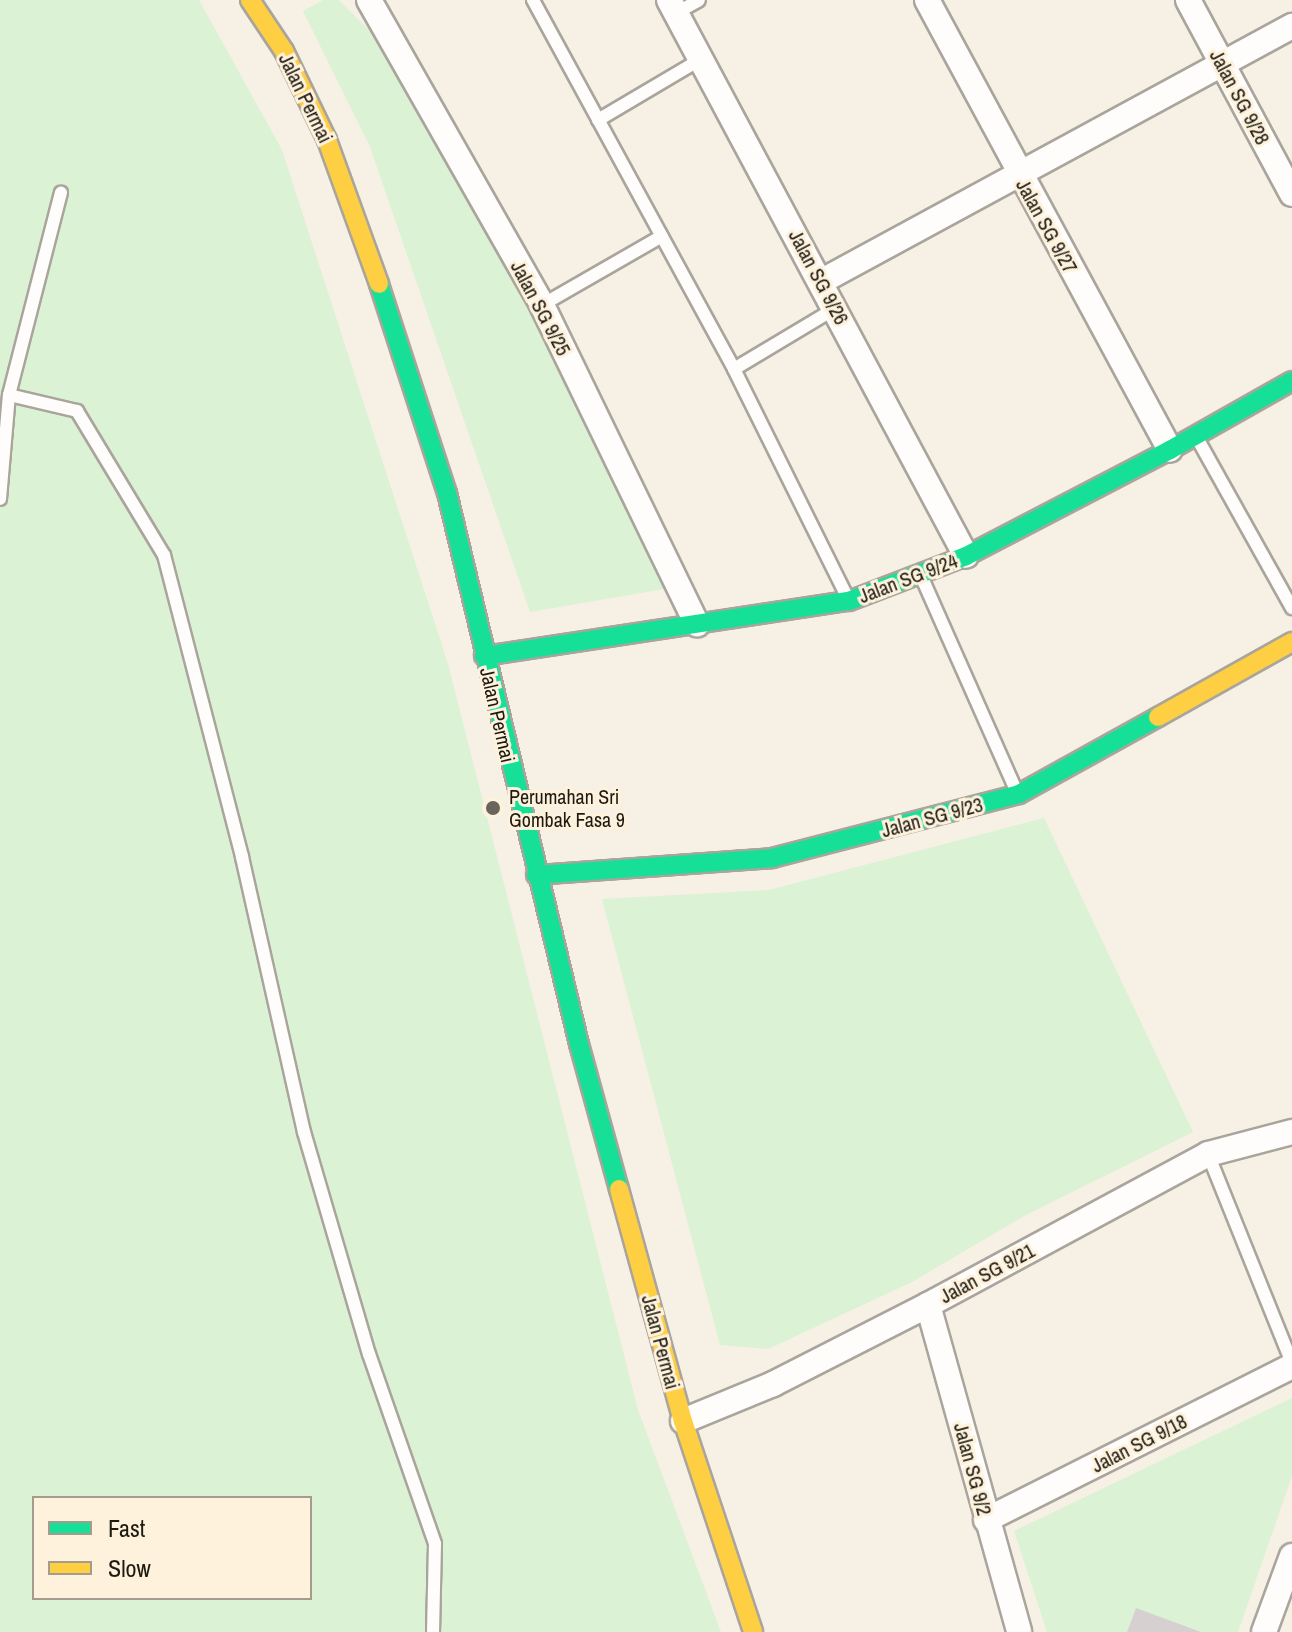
<!DOCTYPE html>
<style>
body{margin:0}
#map{position:relative;width:1292px;height:1632px;overflow:hidden;background:#f6f0e5;font-family:"Archivo Narrow",sans-serif}
div>[style]{position:absolute}
[style*='--x']{left:calc(var(--x)*1px);top:calc(var(--y)*1px);width:calc(var(--w)*1px);rotate:calc(var(--a)*1deg)}
.green>*{inset:0;background:#dcf2d4}
.building>*{inset:0;background:#d6d1d0}
.roads{filter:drop-shadow(2px 0 #aaa59c) drop-shadow(-2px 0 #aaa59c) drop-shadow(0 2px #aaa59c) drop-shadow(0 -2px #aaa59c)}
.lane>*{height:12px;margin:-6px;padding:0 6px;transform-origin:6px;border-radius:6px;background:#fefdfb}
.street>*{height:24px;margin:-12px;padding:0 12px;transform-origin:12px;border-radius:12px;background:#fefdfb}
.fast>*{height:18px;margin:-9px;padding:0 9px;transform-origin:9px;border-radius:9px;background:#16e098}
.slow>*{height:18px;margin:-9px;padding:0 9px;transform-origin:9px;border-radius:9px;background:#ffcf43}
.dots>*{width:22px;height:22px;translate:-50% -50%;box-sizing:border-box;border:4px solid #fef2dd;border-radius:50%}
span{translate:-50% -50%;white-space:nowrap;text-align:center;line-height:1.15;-webkit-text-stroke:6px #fef2dd;paint-order:stroke}
.street-label{font-size:20px;color:#1e1a12}
.poi-label{font-size:20px;color:#1e1a12}
.left{translate:0 -50%;text-align:left}
.legend{position:absolute;left:32px;top:1496px;width:280px;height:104px;box-sizing:border-box;background:#fef2dd;border:2px solid #a49c8c;margin:0;padding:10px 14px;list-style:none;font-size:24px;color:#1e1a12}
.legend li{display:flex;align-items:center;gap:16px;height:40px}
.legend b{width:40px;border:2px solid #a49c8c}
</style>
<div id="map">
<div class="green">
<div style="clip-path:polygon(evenodd,0 0,199px 0,282px 150px,448px 664px,638px 1410px,721px 1632px,0 1632px,0 0,34px 1498px,310px 1498px,310px 1598px,34px 1598px,34px 1498px)"></div>
<div style="clip-path:polygon(323px 0,339px 0,384px 45px,580px 399px,670px 588px,530px 612px,370px 147px,303px 11px)"></div>
<div style="clip-path:polygon(1044px 818px,1193px 1132px,1024px 1216px,912px 1282px,768px 1349px,720px 1345px,602px 899px,769px 890px)"></div>
<div style="clip-path:polygon(1292px 1398px,1292px 1476px,1238px 1632px,1047px 1632px,1014px 1531px)"></div>
</div>
<div class="building">
<div style="clip-path:polygon(1136px 1608px,1201px 1632px,1127px 1632px)"></div>
</div>
<div class="roads">
<div class="lane">
<div style="--x:533;--y:0;--w:420;--a:61.4"></div>
<div style="--x:734;--y:369;--w:257;--a:63.6"></div>
<div style="--x:676;--y:13;--w:26;--a:-29"></div>
<div style="--x:598;--y:120;--w:120;--a:-30.6"></div>
<div style="--x:542;--y:305;--w:138;--a:-29.9"></div>
<div style="--x:734;--y:369;--w:119;--a:-30.9"></div>
<div style="--x:9;--y:395;--w:209;--a:-75.6"></div>
<div style="--x:1197;--y:438;--w:195;--a:60.8"></div>
<div style="--x:0;--y:499;--w:104;--a:-85.1"></div>
<div style="--x:9;--y:395;--w:70;--a:13.2"></div>
<div style="--x:77;--y:411;--w:168;--a:58.9"></div>
<div style="--x:164;--y:555;--w:312;--a:75.5"></div>
<div style="--x:242;--y:857;--w:282;--a:77.3"></div>
<div style="--x:304;--y:1132;--w:231;--a:73.7"></div>
<div style="--x:369;--y:1354;--w:201;--a:70.8"></div>
<div style="--x:435;--y:1544;--w:88;--a:91.3"></div>
<div style="--x:922;--y:578;--w:234;--a:66.1"></div>
<div style="--x:1208;--y:1154;--w:225;--a:68.1"></div>
</div>
<div class="street">
<div style="--x:369;--y:0;--w:351;--a:60.4"></div>
<div style="--x:542;--y:305;--w:355;--a:64.1"></div>
<div style="--x:669;--y:0;--w:630;--a:61.89"></div>
<div style="--x:927;--y:0;--w:511;--a:61.63"></div>
<div style="--x:1188;--y:0;--w:220;--a:61.8"></div>
<div style="--x:822;--y:281;--w:535;--a:-28.48"></div>
<div style="--x:928;--y:1305;--w:339;--a:74.4"></div>
<div style="--x:683;--y:1421;--w:97;--a:-22.3"></div>
<div style="--x:773;--y:1384;--w:174;--a:-27"></div>
<div style="--x:928;--y:1305;--w:318;--a:-28.3"></div>
<div style="--x:1208;--y:1154;--w:87;--a:-14.7"></div>
<div style="--x:986;--y:1520;--w:343;--a:-26.7"></div>
<div style="--x:1264;--y:1632;--w:81;--a:-69.8"></div>
</div>
<div class="fast">
<div style="--x:379;--y:284;--w:220;--a:72"></div>
<div style="--x:447;--y:493;--w:567;--a:76.53"></div>
<div style="--x:579;--y:1044;--w:150;--a:74.6"></div>
<div style="--x:484;--y:656;--w:369;--a:-8.6"></div>
<div style="--x:849;--y:601;--w:125;--a:-21"></div>
<div style="--x:966;--y:556;--w:230;--a:-27.5"></div>
<div style="--x:1170;--y:450;--w:140;--a:-29.5"></div>
<div style="--x:536;--y:875;--w:237;--a:-4.1"></div>
<div style="--x:772;--y:858;--w:255;--a:-14.5"></div>
<div style="--x:1019;--y:794;--w:159;--a:-29"></div>
</div>
<div class="slow">
<div style="--x:250;--y:0;--w:61;--a:56.3"></div>
<div style="--x:284;--y:51;--w:99;--a:64.2"></div>
<div style="--x:327;--y:140;--w:153;--a:70.1"></div>
<div style="--x:1158;--y:717;--w:154;--a:-29.2"></div>
<div style="--x:619;--y:1189;--w:241;--a:74.6"></div>
<div style="--x:683;--y:1421;--w:222;--a:71.6"></div>
</div>
</div>
<div class="dots">
<div style="left:493px;top:808px;background:#6a655c"></div>
</div>
<div class="street-label">
<span style="left:1240px;top:97px;rotate:62deg">Jalan SG 9/28</span>
<span style="left:306px;top:98px;rotate:64deg">Jalan Permai</span>
<span style="left:1047px;top:226px;rotate:61deg">Jalan SG 9/27</span>
<span style="left:819px;top:277px;rotate:62deg">Jalan SG 9/26</span>
<span style="left:541px;top:308px;rotate:62deg">Jalan SG 9/25</span>
<span style="left:908px;top:578px;rotate:-21deg">Jalan SG 9/24</span>
<span style="left:498px;top:715px;rotate:77deg">Jalan Permai</span>
<span style="left:932px;top:817px;rotate:-15deg">Jalan SG 9/23</span>
<span style="left:987px;top:1273px;rotate:-28deg">Jalan SG 9/21</span>
<span style="left:661px;top:1342px;rotate:75deg">Jalan Permai</span>
<span style="left:1139px;top:1443px;rotate:-27deg">Jalan SG 9/18</span>
<span style="left:973px;top:1469px;rotate:75deg">Jalan SG 9/2</span>
</div>
<div class="poi-label">
<span class="left" style="left:509px;top:808px">Perumahan Sri<br>Gombak Fasa 9</span>
</div>
<ul class="legend">
<li><b style="height:10px;background:#16e098"></b>Fast</li>
<li><b style="height:10px;background:#ffcf43"></b>Slow</li>
</ul>
</div>
